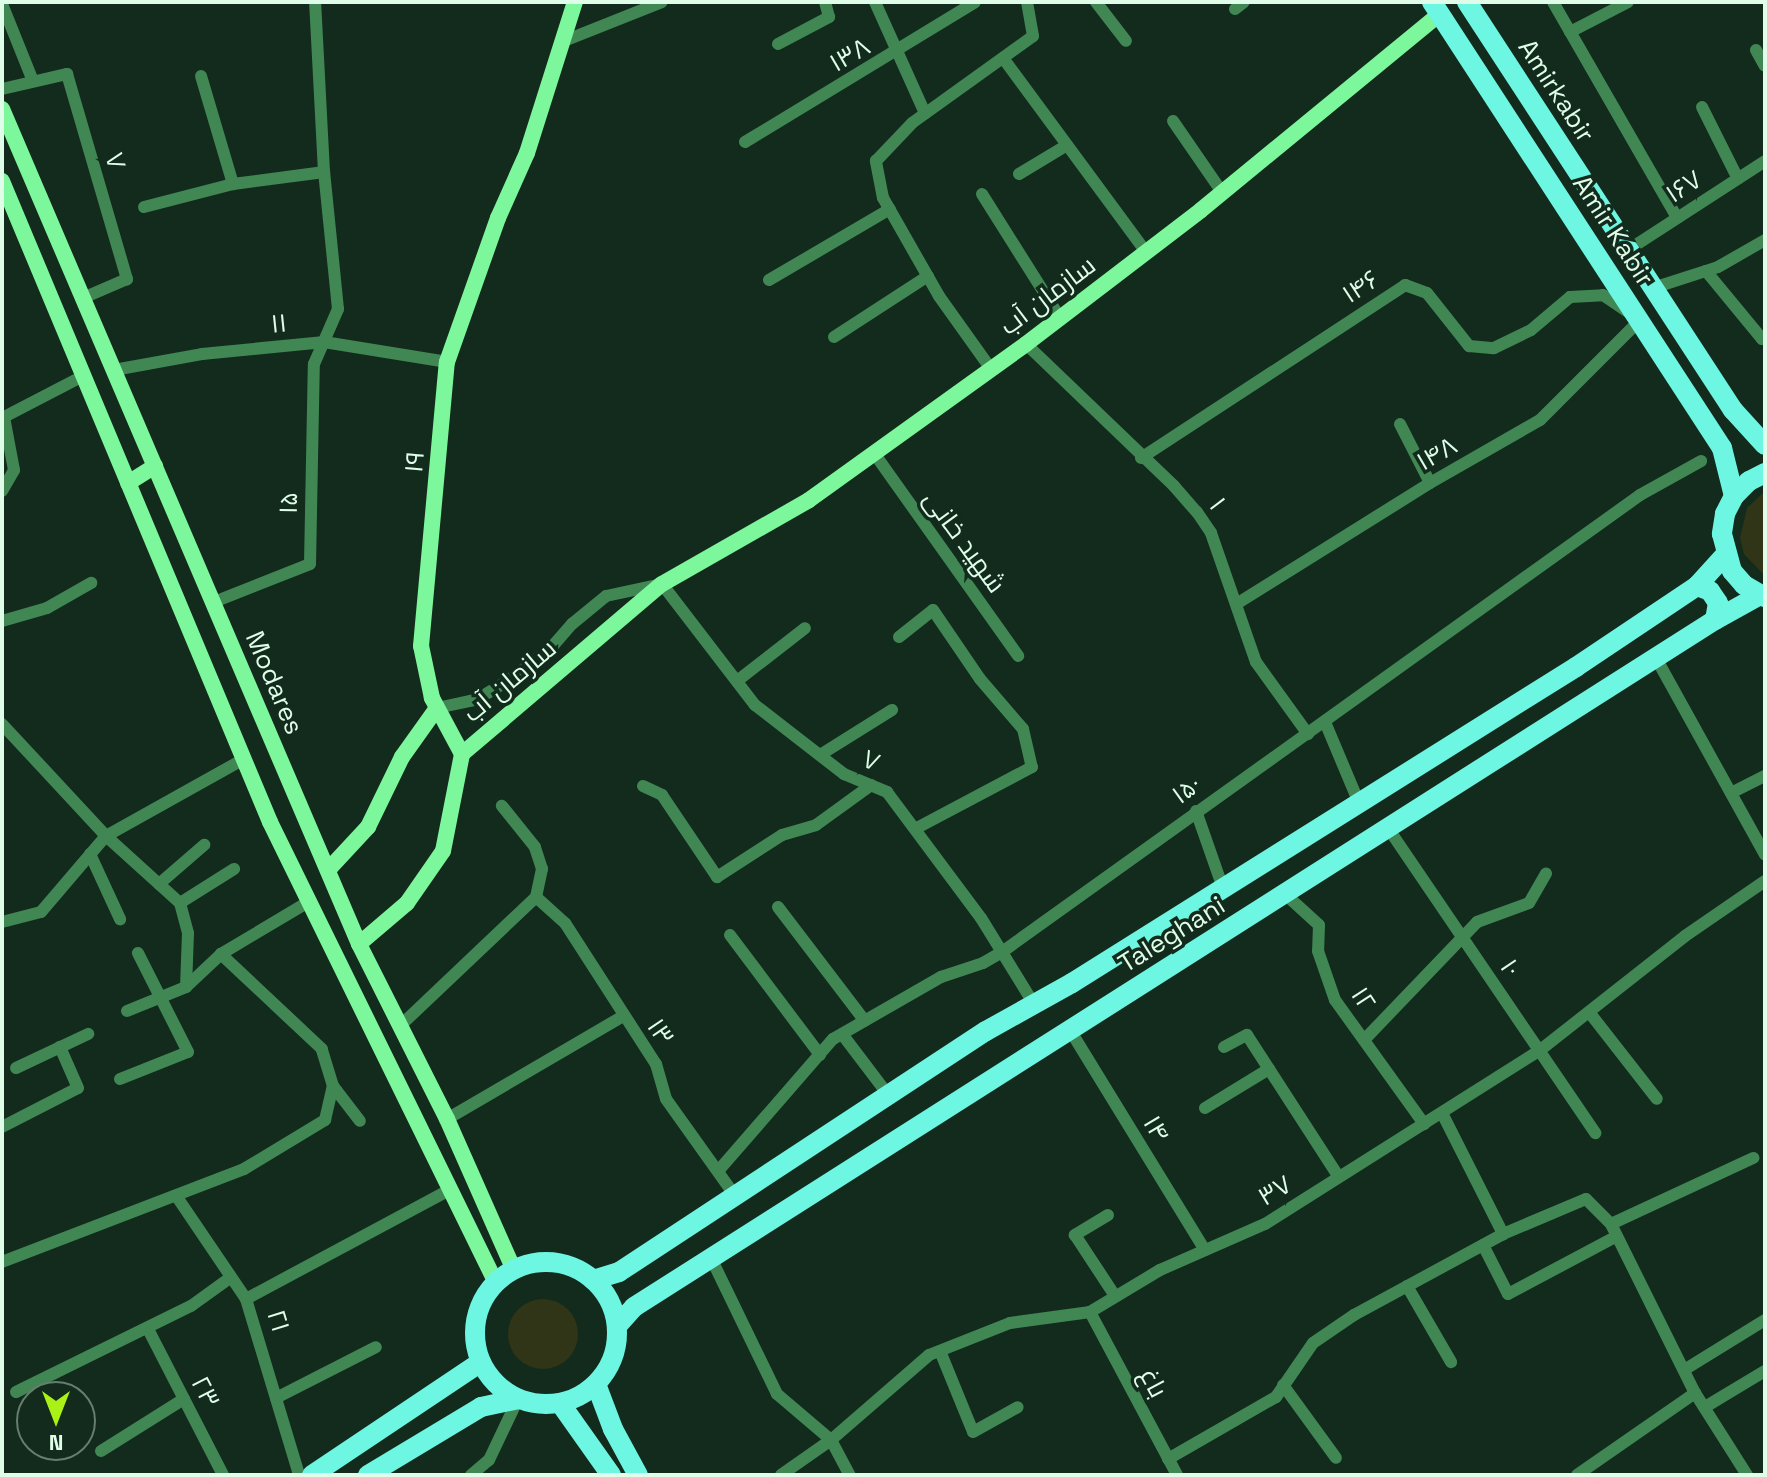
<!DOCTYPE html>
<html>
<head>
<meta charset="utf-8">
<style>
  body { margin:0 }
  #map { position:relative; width:1767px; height:1477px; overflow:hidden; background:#132b1d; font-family:"Space Grotesk",Cairo,sans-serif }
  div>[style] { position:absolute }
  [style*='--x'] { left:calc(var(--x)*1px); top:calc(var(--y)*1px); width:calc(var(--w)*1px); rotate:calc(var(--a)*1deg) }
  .green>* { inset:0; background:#2f3516 }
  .round { border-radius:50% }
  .street>* { height:12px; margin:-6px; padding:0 6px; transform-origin:6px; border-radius:6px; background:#418754 }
  .secondary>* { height:16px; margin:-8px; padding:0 8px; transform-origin:8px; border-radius:8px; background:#7cf79b }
  .primary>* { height:20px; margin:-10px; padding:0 10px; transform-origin:10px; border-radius:10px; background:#6df6e2 }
  .primary>.ring { margin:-10px; padding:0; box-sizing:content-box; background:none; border:20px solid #6df6e2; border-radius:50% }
  span { translate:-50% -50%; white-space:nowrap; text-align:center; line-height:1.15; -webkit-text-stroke:7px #132b1d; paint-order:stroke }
  .street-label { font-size:26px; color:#dffde9 }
  .frame { position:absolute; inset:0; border:4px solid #dffde9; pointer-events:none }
  .north { position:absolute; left:16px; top:1381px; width:80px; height:80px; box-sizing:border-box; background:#132b1d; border:2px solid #657f6f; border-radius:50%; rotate:180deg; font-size:22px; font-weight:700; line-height:32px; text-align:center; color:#dffde9 }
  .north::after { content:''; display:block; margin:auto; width:28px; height:36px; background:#aaf117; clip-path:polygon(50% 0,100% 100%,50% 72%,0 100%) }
</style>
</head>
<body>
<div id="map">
  <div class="green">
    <div style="clip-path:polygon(1765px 491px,1765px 576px,1744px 554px,1740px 538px,1747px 508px)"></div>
    <div class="round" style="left:508px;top:1299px;width:70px;height:70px"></div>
  </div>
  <div class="street">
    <div style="--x:875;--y:2;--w:122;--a:65.8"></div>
    <div style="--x:1096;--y:2;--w:49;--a:52.4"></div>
    <div style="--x:1553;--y:2;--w:249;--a:60.1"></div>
    <div style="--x:2;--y:4;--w:83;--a:68.1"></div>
    <div style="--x:1235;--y:9;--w:11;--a:-38"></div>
    <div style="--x:1570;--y:32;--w:65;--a:-27.3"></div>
    <div style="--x:564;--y:41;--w:105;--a:-21.7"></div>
    <div style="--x:778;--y:44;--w:58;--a:-27.9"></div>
    <div style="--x:829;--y:17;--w:16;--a:-105"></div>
    <div style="--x:1756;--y:50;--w:18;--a:61"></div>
    <div style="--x:1003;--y:58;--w:241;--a:53.6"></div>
    <div style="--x:201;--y:76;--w:113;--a:73.5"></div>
    <div style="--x:2;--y:89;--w:67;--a:-13"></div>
    <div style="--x:67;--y:74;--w:214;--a:73.7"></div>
    <div style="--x:127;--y:279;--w:48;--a:156.6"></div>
    <div style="--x:1702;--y:107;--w:80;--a:63.4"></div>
    <div style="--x:1173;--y:121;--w:86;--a:55.4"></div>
    <div style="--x:745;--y:142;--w:269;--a:-31.3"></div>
    <div style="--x:1019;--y:174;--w:56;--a:-31.1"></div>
    <div style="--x:982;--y:194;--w:146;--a:57.8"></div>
    <div style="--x:144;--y:207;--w:92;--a:-14.5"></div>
    <div style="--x:233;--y:184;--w:92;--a:-7.5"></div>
    <div style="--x:1628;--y:250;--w:163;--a:-33"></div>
    <div style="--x:1706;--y:271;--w:88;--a:50.5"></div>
    <div style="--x:1762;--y:339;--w:4;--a:-34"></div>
    <div style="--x:769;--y:280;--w:140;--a:-30.4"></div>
    <div style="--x:1653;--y:288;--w:68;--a:-17.9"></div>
    <div style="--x:1718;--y:267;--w:54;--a:-29.9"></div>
    <div style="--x:834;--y:337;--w:112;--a:-33"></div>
    <div style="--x:1026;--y:344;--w:205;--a:43.8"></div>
    <div style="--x:1174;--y:486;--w:35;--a:49"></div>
    <div style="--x:1197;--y:512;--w:25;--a:56"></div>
    <div style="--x:1211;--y:533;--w:137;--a:70.8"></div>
    <div style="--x:1256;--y:662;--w:89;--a:54.2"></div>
    <div style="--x:991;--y:369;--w:90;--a:-125.5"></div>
    <div style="--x:939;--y:296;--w:113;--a:-119.7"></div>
    <div style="--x:883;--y:198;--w:38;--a:-101"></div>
    <div style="--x:876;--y:161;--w:52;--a:-46.5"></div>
    <div style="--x:912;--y:123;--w:149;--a:-35.7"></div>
    <div style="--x:1033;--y:36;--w:35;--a:-100"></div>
    <div style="--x:114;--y:370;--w:89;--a:-10.3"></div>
    <div style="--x:202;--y:354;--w:123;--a:-5.6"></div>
    <div style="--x:324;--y:342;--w:125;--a:9.2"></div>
    <div style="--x:1400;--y:424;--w:66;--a:63"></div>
    <div style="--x:874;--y:453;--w:249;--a:54.6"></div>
    <div style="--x:1141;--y:458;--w:316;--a:-33.2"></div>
    <div style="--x:1405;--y:285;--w:23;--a:20"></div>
    <div style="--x:1427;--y:293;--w:68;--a:51.6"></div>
    <div style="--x:1469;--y:346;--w:25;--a:5"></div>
    <div style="--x:1494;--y:348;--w:41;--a:-25.9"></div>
    <div style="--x:1531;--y:330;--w:51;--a:-40.2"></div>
    <div style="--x:1570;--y:297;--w:33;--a:-3"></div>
    <div style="--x:1603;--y:295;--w:45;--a:34"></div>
    <div style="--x:1640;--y:320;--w:141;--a:135"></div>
    <div style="--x:1540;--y:420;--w:127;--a:150.2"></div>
    <div style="--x:1430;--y:483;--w:226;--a:148"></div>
    <div style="--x:2;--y:491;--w:24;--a:-60"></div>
    <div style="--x:14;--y:470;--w:54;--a:-100.7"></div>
    <div style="--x:4;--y:417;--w:89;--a:-27.4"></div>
    <div style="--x:214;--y:602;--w:103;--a:-21.6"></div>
    <div style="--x:310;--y:564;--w:200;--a:-88.9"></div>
    <div style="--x:314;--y:364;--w:60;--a:-66.4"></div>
    <div style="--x:338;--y:309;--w:138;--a:-95.8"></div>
    <div style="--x:324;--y:172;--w:170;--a:-93"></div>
    <div style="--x:2;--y:621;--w:47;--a:-16.1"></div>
    <div style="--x:47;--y:608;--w:51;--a:-29.6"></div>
    <div style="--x:899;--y:637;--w:43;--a:-38.5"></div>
    <div style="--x:933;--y:610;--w:83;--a:55.7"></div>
    <div style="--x:980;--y:679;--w:66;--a:49.3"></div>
    <div style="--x:1023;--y:729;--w:39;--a:77"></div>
    <div style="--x:1032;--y:767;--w:132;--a:152.1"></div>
    <div style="--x:1656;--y:658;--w:225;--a:61"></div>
    <div style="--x:737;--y:681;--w:86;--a:-37.9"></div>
    <div style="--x:437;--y:708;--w:40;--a:-12"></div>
    <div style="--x:476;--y:700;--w:39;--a:-31"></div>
    <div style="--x:509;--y:680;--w:53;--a:-37.3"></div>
    <div style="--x:551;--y:648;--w:32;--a:-49"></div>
    <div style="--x:572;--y:624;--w:44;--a:-39.5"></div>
    <div style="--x:606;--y:596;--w:57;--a:-12.1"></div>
    <div style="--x:662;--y:584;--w:153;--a:52.5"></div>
    <div style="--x:755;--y:705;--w:113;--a:37.8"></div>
    <div style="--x:844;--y:774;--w:47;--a:22.7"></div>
    <div style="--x:887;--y:792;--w:157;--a:53.3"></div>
    <div style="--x:981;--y:918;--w:101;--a:58.4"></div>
    <div style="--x:1325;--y:722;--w:88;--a:67.2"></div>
    <div style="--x:2;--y:724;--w:153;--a:47.1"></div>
    <div style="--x:106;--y:836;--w:100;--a:42.2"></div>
    <div style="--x:180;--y:903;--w:31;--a:75"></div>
    <div style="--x:188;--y:933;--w:54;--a:92.1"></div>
    <div style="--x:820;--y:755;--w:85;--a:-32"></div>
    <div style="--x:643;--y:786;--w:21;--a:25"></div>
    <div style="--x:662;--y:795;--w:99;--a:56.1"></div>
    <div style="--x:717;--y:877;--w:77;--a:-32.9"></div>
    <div style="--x:782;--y:835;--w:35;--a:-16"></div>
    <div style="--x:816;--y:825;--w:68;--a:-36"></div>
    <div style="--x:1731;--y:793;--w:38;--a:-27"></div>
    <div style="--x:1196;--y:811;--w:82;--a:70.7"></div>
    <div style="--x:1388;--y:828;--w:369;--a:55.8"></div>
    <div style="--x:90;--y:854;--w:72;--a:65.2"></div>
    <div style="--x:159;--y:884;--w:60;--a:-40.9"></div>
    <div style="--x:1285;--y:894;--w:46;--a:42.4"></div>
    <div style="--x:1319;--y:925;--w:26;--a:92"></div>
    <div style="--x:1318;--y:951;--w:52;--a:70.9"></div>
    <div style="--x:1335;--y:1000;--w:153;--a:54.3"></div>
    <div style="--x:536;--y:897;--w:39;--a:42"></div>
    <div style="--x:565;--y:923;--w:168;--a:57.2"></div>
    <div style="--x:656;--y:1064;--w:36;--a:74"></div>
    <div style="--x:666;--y:1099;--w:120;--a:54.5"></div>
    <div style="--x:180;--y:903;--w:64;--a:-32.2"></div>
    <div style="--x:778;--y:907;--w:143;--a:52.7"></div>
    <div style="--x:2;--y:922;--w:40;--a:-14.4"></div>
    <div style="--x:41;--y:912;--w:100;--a:-49.5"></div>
    <div style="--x:106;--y:836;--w:158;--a:-29.2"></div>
    <div style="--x:730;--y:935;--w:150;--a:53.1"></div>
    <div style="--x:127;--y:1011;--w:64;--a:-22.1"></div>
    <div style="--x:186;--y:987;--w:48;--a:-43.3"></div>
    <div style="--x:221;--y:954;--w:104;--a:-30.8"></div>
    <div style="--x:1589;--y:1012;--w:110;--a:52"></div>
    <div style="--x:400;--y:1026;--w:187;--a:-43.5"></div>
    <div style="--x:536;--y:897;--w:29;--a:-78"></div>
    <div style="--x:542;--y:869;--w:23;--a:-108"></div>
    <div style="--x:535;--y:847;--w:53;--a:-128.8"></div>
    <div style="--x:1070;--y:1030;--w:258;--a:58.5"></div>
    <div style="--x:842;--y:1034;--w:78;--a:52.8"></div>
    <div style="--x:1364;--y:1040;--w:163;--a:-46.2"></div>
    <div style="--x:1477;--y:922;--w:55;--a:-20.1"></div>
    <div style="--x:1529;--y:903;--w:34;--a:-60"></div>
    <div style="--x:1224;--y:1047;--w:26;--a:-28"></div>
    <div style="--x:1247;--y:1035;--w:169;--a:57.1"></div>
    <div style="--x:16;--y:1068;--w:80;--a:-25.3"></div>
    <div style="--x:120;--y:1079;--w:73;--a:-21.7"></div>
    <div style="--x:188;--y:1052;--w:111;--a:-116.8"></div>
    <div style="--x:333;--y:1086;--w:44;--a:52.4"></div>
    <div style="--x:1205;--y:1108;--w:75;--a:-31.4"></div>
    <div style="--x:1442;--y:1113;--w:136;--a:63.2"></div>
    <div style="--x:1503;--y:1234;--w:90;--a:-22.9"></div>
    <div style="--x:1586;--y:1199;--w:35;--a:45"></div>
    <div style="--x:1611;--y:1224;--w:189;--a:63.6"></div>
    <div style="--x:1695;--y:1393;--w:97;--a:57.6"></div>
    <div style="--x:447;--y:1119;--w:204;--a:-30.3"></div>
    <div style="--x:2;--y:1127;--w:85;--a:-27.2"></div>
    <div style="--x:78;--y:1088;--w:45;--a:-113.7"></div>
    <div style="--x:719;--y:1170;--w:174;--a:-49"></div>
    <div style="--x:833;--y:1039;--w:125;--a:-29.9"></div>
    <div style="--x:941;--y:977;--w:44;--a:-18.4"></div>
    <div style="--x:983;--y:963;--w:22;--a:-30"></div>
    <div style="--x:1002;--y:952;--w:785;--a:-35.61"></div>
    <div style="--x:1640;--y:495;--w:70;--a:-29.1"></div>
    <div style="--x:177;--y:1197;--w:123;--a:55.9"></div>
    <div style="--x:246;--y:1299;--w:184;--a:73.2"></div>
    <div style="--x:1108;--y:1215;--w:39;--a:149"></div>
    <div style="--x:1075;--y:1235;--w:73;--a:56.7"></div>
    <div style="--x:1611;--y:1224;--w:157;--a:-24.9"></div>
    <div style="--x:1483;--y:1245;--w:55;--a:63"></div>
    <div style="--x:1508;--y:1294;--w:123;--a:-28"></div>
    <div style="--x:711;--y:1258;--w:151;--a:64.1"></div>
    <div style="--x:777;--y:1394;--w:71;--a:40.4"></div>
    <div style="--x:831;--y:1440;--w:40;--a:62"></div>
    <div style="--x:2;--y:1262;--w:259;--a:-21"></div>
    <div style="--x:244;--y:1169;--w:95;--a:-31.2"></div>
    <div style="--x:325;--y:1120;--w:35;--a:-77"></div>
    <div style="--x:333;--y:1086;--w:39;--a:-107"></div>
    <div style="--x:322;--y:1049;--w:139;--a:-136.8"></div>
    <div style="--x:1407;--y:1286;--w:88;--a:59.9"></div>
    <div style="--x:246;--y:1299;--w:233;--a:-28.2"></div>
    <div style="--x:1090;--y:1312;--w:185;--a:61.9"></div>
    <div style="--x:148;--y:1329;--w:164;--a:62.8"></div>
    <div style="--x:940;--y:1351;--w:87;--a:67.8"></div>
    <div style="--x:973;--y:1432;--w:51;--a:-29.1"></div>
    <div style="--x:1684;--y:1370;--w:95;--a:-31.7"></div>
    <div style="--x:1283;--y:1385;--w:90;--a:54"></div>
    <div style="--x:16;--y:1392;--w:195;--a:-26.2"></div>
    <div style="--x:191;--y:1306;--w:49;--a:-35.9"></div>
    <div style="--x:276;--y:1398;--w:112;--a:-27"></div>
    <div style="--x:1705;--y:1407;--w:70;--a:-31"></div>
    <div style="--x:101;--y:1451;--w:98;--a:-32.1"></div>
    <div style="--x:1168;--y:1459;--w:125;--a:-29.9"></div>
    <div style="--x:1276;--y:1397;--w:65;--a:-55.6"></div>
    <div style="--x:1313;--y:1343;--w:50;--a:-34.3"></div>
    <div style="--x:1354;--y:1315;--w:170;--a:-28.5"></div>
    <div style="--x:471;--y:1475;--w:23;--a:-40"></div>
    <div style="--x:489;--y:1460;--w:68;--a:-64.6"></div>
    <div style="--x:781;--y:1475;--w:61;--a:-35"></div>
    <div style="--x:831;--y:1440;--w:130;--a:-40.9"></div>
    <div style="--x:929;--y:1355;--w:87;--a:-21.6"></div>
    <div style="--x:1010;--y:1323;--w:81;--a:-7.8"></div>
    <div style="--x:1090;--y:1312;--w:82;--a:-31"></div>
    <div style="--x:1160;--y:1270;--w:115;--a:-23.7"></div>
    <div style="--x:1265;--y:1224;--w:324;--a:-32.3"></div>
    <div style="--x:1539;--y:1051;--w:186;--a:-38.2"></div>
    <div style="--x:1685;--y:936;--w:97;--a:-34.5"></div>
    <div style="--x:1577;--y:1475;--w:144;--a:-34.8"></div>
  </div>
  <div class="secondary">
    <div style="--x:2;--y:109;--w:908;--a:66.85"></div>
    <div style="--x:359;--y:944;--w:196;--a:63.3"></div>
    <div style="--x:447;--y:1119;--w:165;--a:66.1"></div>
    <div style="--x:2;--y:181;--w:695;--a:67.31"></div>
    <div style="--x:270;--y:822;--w:513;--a:63.88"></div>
    <div style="--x:128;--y:483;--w:32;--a:-32"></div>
    <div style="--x:462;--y:754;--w:262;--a:-40.4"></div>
    <div style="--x:662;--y:584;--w:169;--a:-29.7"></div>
    <div style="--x:809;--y:500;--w:267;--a:-35.7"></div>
    <div style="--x:1026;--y:344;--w:220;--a:-37.4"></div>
    <div style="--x:1201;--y:210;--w:309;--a:-39.4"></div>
    <div style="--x:462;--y:754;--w:64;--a:-118.2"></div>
    <div style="--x:432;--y:698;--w:53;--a:-101.9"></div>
    <div style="--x:421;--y:646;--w:285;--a:-84.8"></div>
    <div style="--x:447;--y:362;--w:153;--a:-70.5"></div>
    <div style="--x:498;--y:218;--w:71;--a:-66"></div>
    <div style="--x:527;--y:153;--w:158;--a:-72.4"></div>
    <div style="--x:328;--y:870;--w:59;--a:-47.1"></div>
    <div style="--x:368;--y:827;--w:78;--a:-64.1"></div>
    <div style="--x:402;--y:757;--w:60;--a:-54.5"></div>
    <div style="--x:359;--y:944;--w:63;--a:-40.5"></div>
    <div style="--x:407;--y:903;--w:63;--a:-55.3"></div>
    <div style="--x:443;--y:851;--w:99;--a:-78.9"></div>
  </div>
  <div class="primary">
    <div style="--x:1432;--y:2;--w:532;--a:56.97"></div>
    <div style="--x:1722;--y:448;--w:49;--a:76"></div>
    <div style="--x:1467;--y:2;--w:487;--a:56.9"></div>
    <div style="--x:1733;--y:410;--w:47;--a:47.6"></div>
    <div style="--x:1765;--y:473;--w:18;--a:153"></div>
    <div style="--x:1749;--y:481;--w:21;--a:135"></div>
    <div style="--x:1734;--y:496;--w:20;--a:117"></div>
    <div style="--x:1725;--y:514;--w:20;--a:99"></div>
    <div style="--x:1722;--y:534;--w:38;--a:75"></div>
    <div style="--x:1732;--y:571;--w:18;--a:49"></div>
    <div style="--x:1744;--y:585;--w:24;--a:30"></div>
    <div style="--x:1697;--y:586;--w:14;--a:21"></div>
    <div style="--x:1710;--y:591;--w:14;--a:56"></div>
    <div style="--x:1718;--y:603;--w:17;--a:100"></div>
    <div class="ring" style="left:475px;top:1262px;width:122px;height:122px"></div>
    <div style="--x:593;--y:1280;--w:27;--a:-17"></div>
    <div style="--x:619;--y:1272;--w:439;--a:-33.3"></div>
    <div style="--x:986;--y:1031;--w:98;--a:-29.2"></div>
    <div style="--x:1072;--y:983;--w:595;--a:-32.09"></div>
    <div style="--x:1576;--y:667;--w:146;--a:-33.8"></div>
    <div style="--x:1697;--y:586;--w:42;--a:-47.9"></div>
    <div style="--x:617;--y:1326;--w:25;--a:-48"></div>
    <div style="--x:634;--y:1307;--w:1281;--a:-32.44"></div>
    <div style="--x:1715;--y:620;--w:51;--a:-29.1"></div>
    <div style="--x:596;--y:1384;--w:48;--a:69.3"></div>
    <div style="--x:613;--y:1429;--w:52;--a:61.5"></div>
    <div style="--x:560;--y:1403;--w:88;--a:54.7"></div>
    <div style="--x:312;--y:1475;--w:203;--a:-33.8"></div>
    <div style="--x:368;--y:1475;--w:132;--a:-31"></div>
    <div style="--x:481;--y:1407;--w:38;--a:-12"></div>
  </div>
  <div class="street-label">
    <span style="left:850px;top:55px;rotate:-30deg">۱۳۸</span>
    <span style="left:1556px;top:91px;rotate:57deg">Amirkabir</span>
    <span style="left:115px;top:161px;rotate:74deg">۷</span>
    <span style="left:1684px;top:187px;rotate:-33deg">۱۶۷</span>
    <span style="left:1613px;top:231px;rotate:57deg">Amir Kabir</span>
    <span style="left:1361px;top:287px;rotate:-33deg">۱۴۶</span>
    <span style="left:1048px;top:296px;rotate:-37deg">سازمان آب</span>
    <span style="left:279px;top:324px;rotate:-6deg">۱۱</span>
    <span style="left:1437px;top:454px;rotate:-30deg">۱۴۸</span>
    <span style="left:415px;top:462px;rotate:-85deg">۱۹</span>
    <span style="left:289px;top:503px;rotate:-89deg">۱۵</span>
    <span style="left:1217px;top:504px;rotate:53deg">۱</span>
    <span style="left:964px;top:542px;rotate:54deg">شهید خانی</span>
    <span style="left:510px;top:681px;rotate:-40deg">سازمان آب</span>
    <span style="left:274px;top:683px;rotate:67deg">Modares</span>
    <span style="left:871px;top:761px;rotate:24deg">۷</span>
    <span style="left:1187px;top:790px;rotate:-36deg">۱۵۰</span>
    <span style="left:1172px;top:935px;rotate:-32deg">Taleghani</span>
    <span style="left:1510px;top:968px;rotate:56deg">۱۰</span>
    <span style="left:1363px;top:999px;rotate:57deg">۱۲</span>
    <span style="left:660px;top:1032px;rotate:56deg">۱۳</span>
    <span style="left:1156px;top:1129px;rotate:59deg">۱۴</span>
    <span style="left:1275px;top:1191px;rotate:-31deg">۳۷</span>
    <span style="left:278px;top:1321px;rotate:73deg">۲۱</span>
    <span style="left:1153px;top:1383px;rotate:62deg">باغ</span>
    <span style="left:205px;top:1392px;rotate:63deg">۲۳</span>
  </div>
  <div class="frame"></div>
  <div class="north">N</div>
</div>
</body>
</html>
